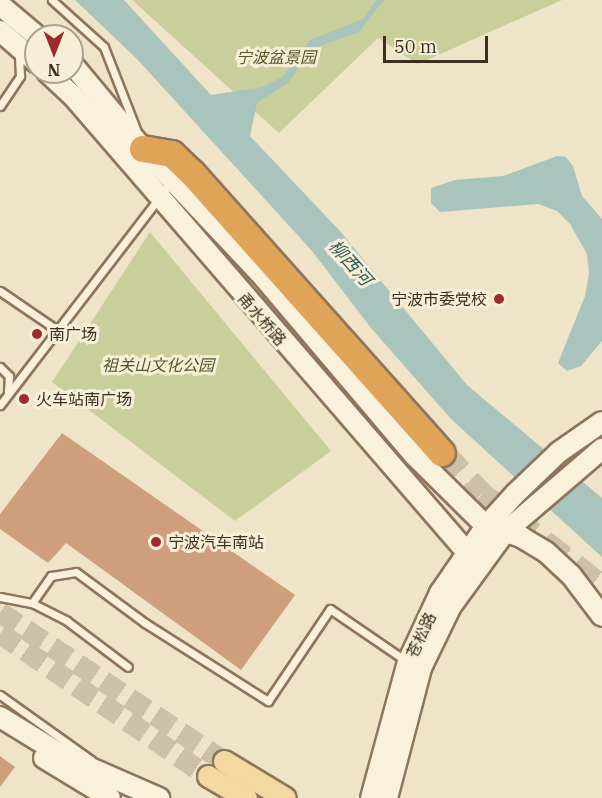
<!DOCTYPE html>
<html>
<head>
<meta charset="utf-8">
<style>
  body { margin:0 }
  #map { position:relative; width:602px; height:798px; overflow:hidden; background:#f0e4c8; font-family:"IBM Plex Serif","Noto Sans SC",serif }
  div>[style] { position:absolute }
  [style*='--x'] { left:calc(var(--x)*1px); top:calc(var(--y)*1px); width:calc(var(--w)*1px); rotate:calc(var(--a)*1deg) }
  .green>* { inset:0; background:#c9cf9b }
  .water>* { inset:0; background:#a9c4bc }
  .building>* { inset:0; background:#cf9f7d }
  .primary-tunnel>* { height:21px; margin-top:-10.5px; transform-origin:0; background:repeating-linear-gradient(90deg,#ccc0a6 0 21px,transparent 0 31px) }
  .highway-tunnel>* { height:26px; margin-top:-13px; transform-origin:0; background:repeating-linear-gradient(90deg,#ccc0a6 0 26px,transparent 0 39px) }
  .roads { filter:drop-shadow(2px 0 #8d765c) drop-shadow(-2px 0 #8d765c) drop-shadow(0 2px #8d765c) drop-shadow(0 -2px #8d765c) }
  .lane>* { height:7px; margin:-3.5px; padding:0 3.5px; transform-origin:3.5px; border-radius:3.5px; background:#faf1dc }
  .secondary>* { height:20px; margin:-10px; padding:0 10px; transform-origin:10px; border-radius:10px; background:#faf1dc }
  .primary>* { height:21px; margin:-10.5px; padding:0 10.5px; transform-origin:10.5px; border-radius:10.5px; background:#f3d9a0 }
  .highway>* { height:26px; margin:-13px; padding:0 13px; transform-origin:13px; border-radius:13px; background:#e0a458 }
  .dots>* { width:16px; height:16px; translate:-50% -50%; box-sizing:border-box; border:3px solid #f7eed8; border-radius:50% }
  span { translate:-50% -50%; white-space:nowrap; text-align:center; line-height:1.15; -webkit-text-stroke:6px #f7eed8; paint-order:stroke }
  .park-label { font-size:16px; color:#4d5a26; font-style:italic }
  .poi-label { font-size:16px; color:#3d2e20 }
  .right { translate:-100% -50%; text-align:right }
  .left { translate:0 -50%; text-align:left }
  .street-label { font-size:16px; color:#3d2e20 }
  .water-label { font-size:18px; color:#2f5d5a; font-style:italic }
  .north { position:absolute; left:24px; top:24px; width:60px; height:60px; box-sizing:border-box; background:#f7eed8; border:2px solid #ada18e; border-radius:50%; rotate:180deg; font-size:16px; font-weight:700; line-height:24px; text-align:center; color:#3d2e20 }
  .north::after { content:''; display:block; margin:auto; width:21px; height:27px; background:#9e2a2b; clip-path:polygon(50% 0,100% 100%,50% 72%,0 100%) }
  .scale { position:absolute; left:383px; top:36px; width:105px; height:27px; box-sizing:border-box; border:3px solid #3d2e20; border-top:0; padding-left:8px; font-size:18px; line-height:21px; white-space:nowrap; color:#3d2e20; -webkit-text-stroke:4px #f7eed8; paint-order:stroke }
</style>
</head>
<body>
<div id="map">
  <div class="green">
    <div style="clip-path:polygon(132px 0,562px 0,418px 64px,378px 38px,279px 133px)"></div>
    <div style="clip-path:polygon(150px 232px,331px 451px,235px 521px,52px 382px)"></div>
  </div>
  <div class="water">
    <div style="clip-path:polygon(75px 0,124px 0,211px 95px,263px 87px,283px 76px,310px 40px,363px 19px,376px 0,384px 0,359px 32px,312px 49px,288px 83px,257px 103px,250px 136px,339px 230px,467px 385px,602px 498px,602px 557px,451px 419px,371px 328px,312px 251px,137px 59px)"></div>
    <div style="clip-path:polygon(557px 156px,566px 157px,573px 166px,582px 196px,602px 219px,602px 341px,581px 366px,567px 371px,558px 363px,585px 296px,589px 273px,587px 254px,570px 224px,557px 211px,538px 204px,440px 212px,431px 203px,431px 188px,455px 180px,503px 176px)"></div>
  </div>
  <div class="building">
    <div style="clip-path:polygon(62px 433px,295px 595px,241px 670px,66px 543px,48px 563px,0 529px,0 514px)"></div>
    <div style="clip-path:polygon(0 756px,15px 767px,0 787px)"></div>
  </div>
  <div class="primary-tunnel">
    <div style="--x:0;--y:612;--w:269;--a:33.6"></div>
    <div style="--x:0;--y:633;--w:252;--a:34.5"></div>
  </div>
  <div class="highway-tunnel">
    <div style="--x:442;--y:453;--w:57;--a:47.1"></div>
    <div style="--x:481;--y:495;--w:153;--a:37.5"></div>
  </div>
  <div class="roads">
    <div class="lane">
      <div style="--x:52;--y:0;--w:70;--a:42.1"></div>
      <div style="--x:104;--y:47;--w:88;--a:68.7"></div>
      <div style="--x:0;--y:106;--w:36;--a:-56"></div>
      <div style="--x:20;--y:76;--w:22;--a:-93"></div>
      <div style="--x:0;--y:291;--w:69;--a:34.4"></div>
      <div style="--x:0;--y:367;--w:13;--a:45"></div>
      <div style="--x:9;--y:376;--w:16;--a:94"></div>
      <div style="--x:0;--y:405;--w:282;--a:-52.5"></div>
      <div style="--x:0;--y:597;--w:33;--a:11"></div>
      <div style="--x:32;--y:603;--w:39;--a:27"></div>
      <div style="--x:67;--y:621;--w:76;--a:37"></div>
      <div style="--x:32;--y:603;--w:33;--a:-55"></div>
      <div style="--x:51;--y:576;--w:25;--a:-9"></div>
      <div style="--x:76;--y:572;--w:86;--a:36.5"></div>
      <div style="--x:145;--y:623;--w:146;--a:32.4"></div>
      <div style="--x:268;--y:701;--w:111;--a:-56"></div>
      <div style="--x:330;--y:609;--w:92;--a:34.4"></div>
      <div style="--x:0;--y:695;--w:112;--a:35.5"></div>
    </div>
    <div class="secondary">
      <div style="--x:0;--y:5;--w:48;--a:40"></div>
      <div style="--x:0;--y:31;--w:48;--a:40.7"></div>
      <div style="--x:72;--y:64;--w:111;--a:50.1"></div>
      <div style="--x:143;--y:149;--w:169;--a:46.7"></div>
      <div style="--x:259;--y:272;--w:240;--a:49.7"></div>
      <div style="--x:414;--y:455;--w:101;--a:44.6"></div>
      <div style="--x:486;--y:526;--w:37;--a:17"></div>
      <div style="--x:521;--y:537;--w:29;--a:31"></div>
      <div style="--x:546;--y:552;--w:34;--a:43"></div>
      <div style="--x:571;--y:575;--w:51;--a:52.9"></div>
      <div style="--x:47;--y:72;--w:34;--a:43"></div>
      <div style="--x:72;--y:95;--w:621;--a:49.18"></div>
      <div style="--x:0;--y:717;--w:76;--a:31.6"></div>
      <div style="--x:65;--y:757;--w:103;--a:23.6"></div>
      <div style="--x:44;--y:758;--w:77;--a:31.2"></div>
      <div style="--x:371;--y:798;--w:141;--a:-74.8"></div>
      <div style="--x:408;--y:662;--w:76;--a:-65.1"></div>
      <div style="--x:440;--y:593;--w:81;--a:-55.5"></div>
      <div style="--x:486;--y:526;--w:43;--a:-47.8"></div>
      <div style="--x:515;--y:494;--w:61;--a:-43.7"></div>
      <div style="--x:559;--y:452;--w:52;--a:-34.9"></div>
      <div style="--x:387;--y:798;--w:134;--a:-75.3"></div>
      <div style="--x:421;--y:668;--w:69;--a:-64.2"></div>
      <div style="--x:451;--y:606;--w:92;--a:-53.9"></div>
      <div style="--x:505;--y:532;--w:128;--a:-40.6"></div>
    </div>
    <div class="primary">
      <div style="--x:224;--y:761;--w:71;--a:31.2"></div>
      <div style="--x:208;--y:776;--w:44;--a:30.1"></div>
    </div>
    <div class="highway">
      <div style="--x:143;--y:149;--w:29;--a:10"></div>
      <div style="--x:172;--y:154;--w:29;--a:44"></div>
      <div style="--x:193;--y:174;--w:374;--a:48.3"></div>
    </div>
  </div>
  <div class="dots">
    <div style="left:499px;top:299px;background:#9e2a2b"></div>
    <div style="left:37px;top:334px;background:#9e2a2b"></div>
    <div style="left:24px;top:399px;background:#9e2a2b"></div>
    <div style="left:156px;top:542px;background:#9e2a2b"></div>
  </div>
  <div class="park-label">
    <span style="left:276px;top:57px">宁波盆景园</span>
    <span style="left:158px;top:365px">祖关山文化公园</span>
  </div>
  <div class="poi-label">
    <span class="right" style="left:487px;top:299px">宁波市委党校</span>
    <span class="left" style="left:49px;top:334px">南广场</span>
    <span class="left" style="left:36px;top:399px">火车站南广场</span>
    <span class="left" style="left:168px;top:542px">宁波汽车南站</span>
  </div>
  <div class="street-label">
    <span style="left:262px;top:319px;rotate:49deg">甬水桥路</span>
    <span style="left:421px;top:635px;rotate:-65deg">苍松路</span>
  </div>
  <div class="water-label">
    <span style="left:350px;top:263px;rotate:48deg">柳西河</span>
  </div>
  <div class="north">N</div>
  <div class="scale">50 m</div>
</div>
</body>
</html>
